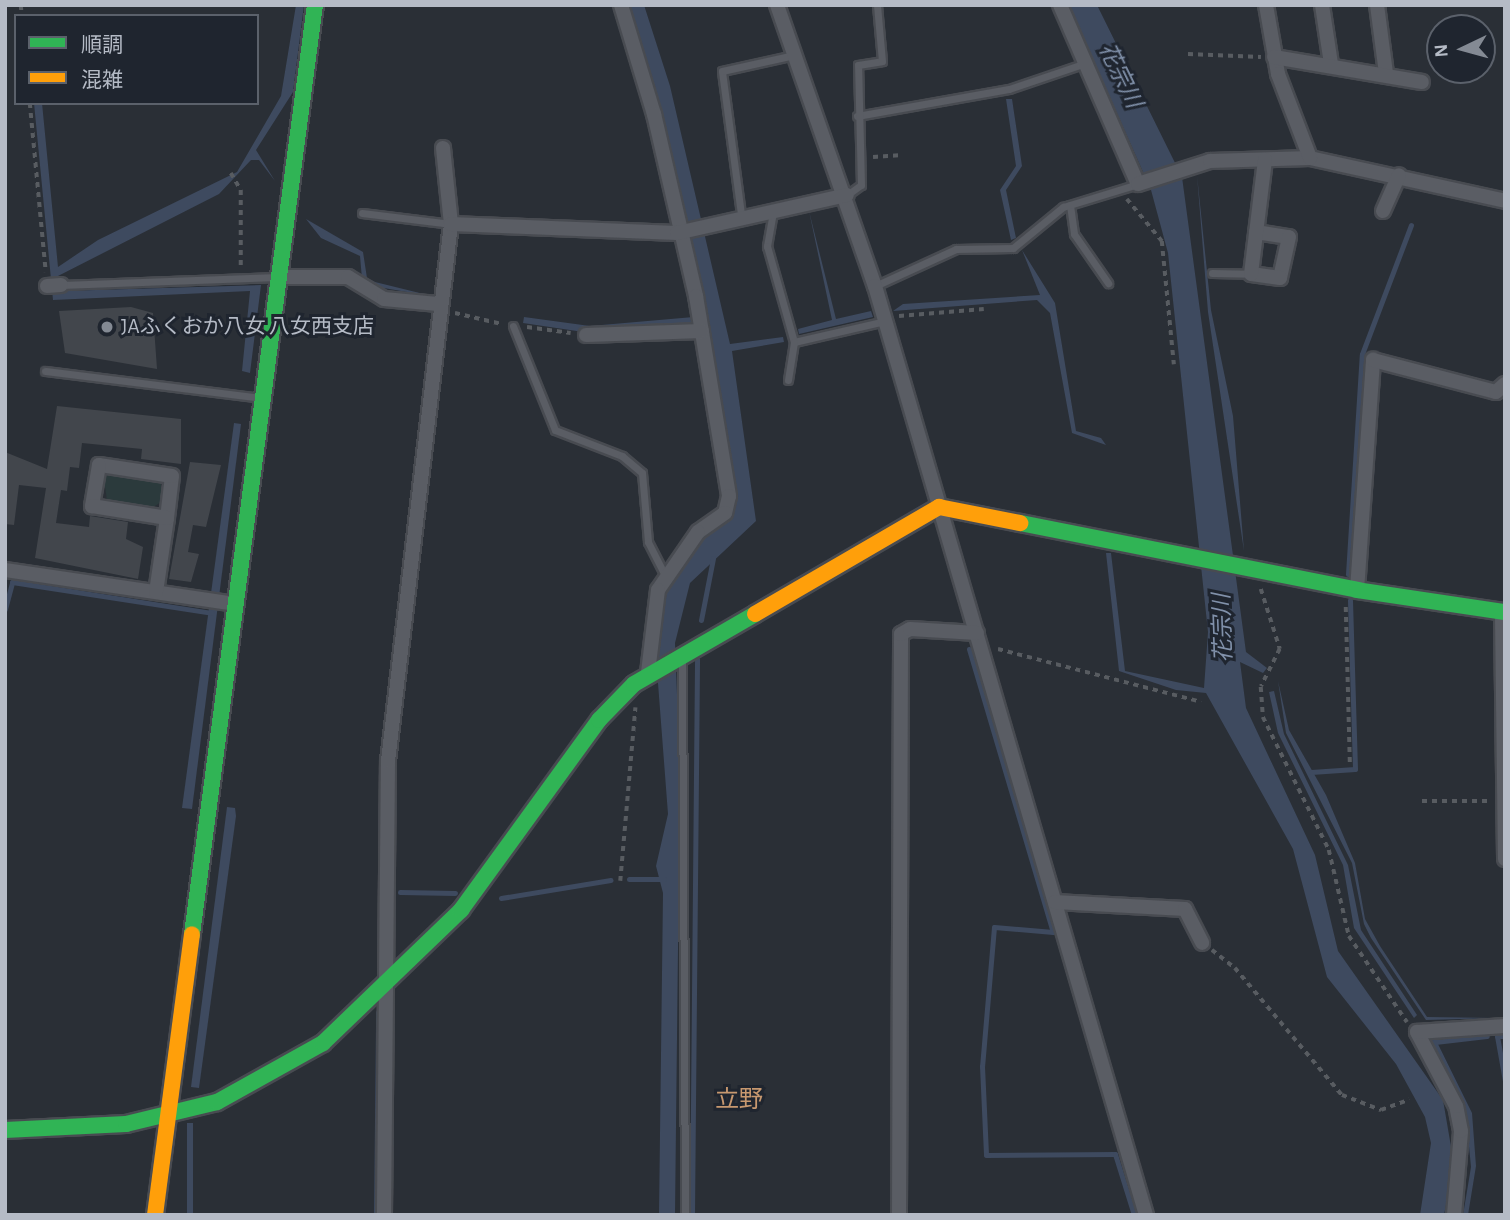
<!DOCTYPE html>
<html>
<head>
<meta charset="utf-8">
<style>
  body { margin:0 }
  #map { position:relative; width:1510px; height:1220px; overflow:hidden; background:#2a2f36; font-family:"Alegreya Sans","Noto Sans JP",sans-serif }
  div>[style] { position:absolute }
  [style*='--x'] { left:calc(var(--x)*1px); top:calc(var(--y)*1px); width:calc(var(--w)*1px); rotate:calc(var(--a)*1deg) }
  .green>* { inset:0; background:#2b3a3c }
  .water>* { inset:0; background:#3e4a5f; transform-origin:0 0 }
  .stream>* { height:5px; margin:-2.5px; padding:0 2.5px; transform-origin:2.5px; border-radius:2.5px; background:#3e4a5f }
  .building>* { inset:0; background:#42464c }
  .path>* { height:3.5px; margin-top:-1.75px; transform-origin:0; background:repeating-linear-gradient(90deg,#585c61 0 5px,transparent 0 10px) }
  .roads { filter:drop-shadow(2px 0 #484b51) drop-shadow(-2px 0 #484b51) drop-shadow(0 2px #484b51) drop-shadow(0 -2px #484b51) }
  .lane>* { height:7px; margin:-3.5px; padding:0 3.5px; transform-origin:3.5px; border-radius:3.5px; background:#5a5d64 }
  .street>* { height:14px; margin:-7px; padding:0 7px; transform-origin:7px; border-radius:7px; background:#5a5d64 }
  .fast>* { height:16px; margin:-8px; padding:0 8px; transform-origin:8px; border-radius:8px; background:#30b455 }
  .slow>* { height:16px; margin:-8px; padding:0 8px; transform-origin:8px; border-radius:8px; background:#ff9f0a }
  .dots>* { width:19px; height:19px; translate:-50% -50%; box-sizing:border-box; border:4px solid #1f252f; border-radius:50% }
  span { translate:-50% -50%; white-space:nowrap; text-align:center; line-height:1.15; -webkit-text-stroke:6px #1f252f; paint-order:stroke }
  .poi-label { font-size:21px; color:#b5bbc6 }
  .left { translate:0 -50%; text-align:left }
  .water-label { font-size:23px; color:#8191aa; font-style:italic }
  .quarter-label { font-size:24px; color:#c7986f }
  .frame { position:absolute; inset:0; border:7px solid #b5bbc6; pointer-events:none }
  .legend { position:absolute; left:14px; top:14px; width:245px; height:91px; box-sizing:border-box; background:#1f252f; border:2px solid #5b616b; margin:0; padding:9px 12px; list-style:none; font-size:21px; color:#b5bbc6 }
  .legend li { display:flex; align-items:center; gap:14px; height:35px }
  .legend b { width:35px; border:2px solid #5b616b }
  .north { position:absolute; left:1426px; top:14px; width:70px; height:70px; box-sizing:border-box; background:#1f252f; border:2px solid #5b616b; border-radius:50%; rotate:265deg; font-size:19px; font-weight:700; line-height:28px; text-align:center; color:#b5bbc6 }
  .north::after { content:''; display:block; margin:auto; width:24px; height:32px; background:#848a94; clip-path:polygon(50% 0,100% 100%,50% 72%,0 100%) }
</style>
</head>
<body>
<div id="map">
  <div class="green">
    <div style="clip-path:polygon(110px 472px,161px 479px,161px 502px,152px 508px,107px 501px,104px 479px)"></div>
  </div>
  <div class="water">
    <div style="clip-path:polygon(296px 5px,304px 5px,293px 92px,256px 150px,275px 181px,259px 160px,251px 160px,219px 194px,58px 276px,62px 291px,261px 285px,250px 373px,242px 371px,250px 291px,53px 300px,34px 103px,42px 103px,58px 267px,98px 240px,237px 172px,281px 96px)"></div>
    <div style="clip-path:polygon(627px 5px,644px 5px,670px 86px,730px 344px,783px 337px,784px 342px,732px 351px,756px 521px,690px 583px,675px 643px,680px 771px,675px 1215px,659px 1215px,663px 893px,656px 866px,668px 814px,656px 657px,665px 589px,700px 538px,734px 508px,726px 436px,706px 324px,590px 333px,523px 323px,524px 317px,590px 326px,705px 316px)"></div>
    <div style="clip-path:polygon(1069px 5px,1097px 5px,1182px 177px,1246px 652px,1267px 668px,1263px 673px,1240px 662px,1246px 708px,1315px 855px,1338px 951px,1443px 1100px,1454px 1164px,1444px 1215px,1420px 1215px,1431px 1143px,1425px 1117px,1396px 1064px,1327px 977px,1293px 849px,1206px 693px,1176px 690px,1119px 671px,1106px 553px,1111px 553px,1125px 671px,1204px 688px,1208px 632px,1168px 253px,1151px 190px)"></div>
    <div style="clip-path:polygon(1006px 99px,1012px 99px,1022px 166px,1006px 190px,1016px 238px,1011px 240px,1000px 190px,1016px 166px)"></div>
    <div style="clip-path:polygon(1197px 175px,1211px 310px,1233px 416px,1244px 551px,1208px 312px)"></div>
    <div style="clip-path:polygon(809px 211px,836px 319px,871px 311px,873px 317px,799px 334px,798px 329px,832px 320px)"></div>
    <div style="clip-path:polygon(306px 219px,363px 252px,367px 278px,375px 282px,436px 297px,372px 286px,362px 279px,360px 256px,321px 238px)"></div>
    <div style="clip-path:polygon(1022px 250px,1055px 303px,1076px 431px,1101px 438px,1106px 445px,1072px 433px,1050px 313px,1037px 300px,893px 311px,903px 304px,1040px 295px)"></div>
    <div style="clip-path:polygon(234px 423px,241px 424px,192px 809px,182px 808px)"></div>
    <div style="clip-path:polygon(1278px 681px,1289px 730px,1326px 795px,1355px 863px,1365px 919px,1380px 946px,1427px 1017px,1496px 1018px,1426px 1020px,1371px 938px,1364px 924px,1352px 863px,1286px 733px)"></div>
    <div style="clip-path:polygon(1274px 691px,1284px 734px,1348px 865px,1361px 930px,1417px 1015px,1414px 1018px,1354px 928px,1343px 865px,1278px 733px,1269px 692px)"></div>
    <div style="clip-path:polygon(227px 807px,235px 808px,236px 816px,199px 1088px,191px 1087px)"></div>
    <div style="clip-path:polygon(1435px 1038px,1472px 1113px,1476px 1166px,1468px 1215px,1463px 1215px,1471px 1167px,1465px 1105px,1431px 1041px)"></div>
    <div style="left:187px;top:1123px;width:6px;height:93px"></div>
  </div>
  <div class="stream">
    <div style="--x:1348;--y:574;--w:220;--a:-86.4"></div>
    <div style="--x:1362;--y:354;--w:138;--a:-69.2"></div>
    <div style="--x:5;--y:609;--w:28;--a:-75"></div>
    <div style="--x:12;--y:582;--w:202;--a:8.8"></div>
    <div style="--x:701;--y:620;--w:63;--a:-79"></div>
    <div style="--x:969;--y:649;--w:295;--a:73.5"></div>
    <div style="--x:1053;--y:932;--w:59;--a:-175.2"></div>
    <div style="--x:994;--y:927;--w:140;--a:94.9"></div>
    <div style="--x:982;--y:1066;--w:89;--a:87.4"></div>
    <div style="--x:986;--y:1155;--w:129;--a:-0.4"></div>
    <div style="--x:1115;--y:1154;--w:64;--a:72.7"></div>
    <div style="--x:1311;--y:772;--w:44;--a:-3.9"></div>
    <div style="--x:1355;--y:769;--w:169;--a:-91.7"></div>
    <div style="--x:629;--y:879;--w:35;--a:0"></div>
    <div style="--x:400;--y:892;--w:55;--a:1"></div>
    <div style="--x:501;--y:898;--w:111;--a:-9.3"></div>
    <div style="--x:1505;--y:1036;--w:8;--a:180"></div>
    <div style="--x:1497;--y:1036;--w:46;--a:79.9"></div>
    <div style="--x:1435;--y:1042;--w:52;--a:-6.6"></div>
    <div style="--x:376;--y:1215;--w:203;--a:-89.4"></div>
    <div style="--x:692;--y:1215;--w:556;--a:-89.48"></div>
  </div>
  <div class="building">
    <div style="clip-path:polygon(131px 307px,153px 313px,157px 369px,65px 353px,59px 311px)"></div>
    <div style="clip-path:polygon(57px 406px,181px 419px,181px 464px,141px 459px,142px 449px,82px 443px,79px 468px,70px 467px,67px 491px,61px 490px,56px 523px,89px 527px,90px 516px,128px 522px,126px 539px,143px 547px,138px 579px,35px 558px,46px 488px,19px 485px,14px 525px,5px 524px,5px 452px,47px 469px)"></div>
    <div style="clip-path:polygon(190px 462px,221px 465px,206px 527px,193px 525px,188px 552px,199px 554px,191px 582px,169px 579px)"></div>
  </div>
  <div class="path">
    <div style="--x:21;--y:5;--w:11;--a:85"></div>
    <div style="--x:1188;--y:54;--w:73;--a:2.4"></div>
    <div style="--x:30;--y:103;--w:170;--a:84.6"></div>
    <div style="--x:873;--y:157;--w:26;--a:-4"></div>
    <div style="--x:231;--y:173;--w:20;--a:60"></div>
    <div style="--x:241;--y:190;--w:77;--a:90"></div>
    <div style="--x:1127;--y:199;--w:55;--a:50.2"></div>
    <div style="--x:1162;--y:241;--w:124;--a:84.4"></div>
    <div style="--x:455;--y:313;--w:48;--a:13.2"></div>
    <div style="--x:899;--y:316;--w:85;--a:-4.7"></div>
    <div style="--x:527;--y:327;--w:44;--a:7.8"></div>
    <div style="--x:1261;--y:589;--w:63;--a:72.4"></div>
    <div style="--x:1280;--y:649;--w:42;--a:116.6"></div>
    <div style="--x:1261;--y:687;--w:30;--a:86"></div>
    <div style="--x:1263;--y:717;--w:148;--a:63.6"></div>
    <div style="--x:1329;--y:850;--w:88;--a:76.9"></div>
    <div style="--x:1349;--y:936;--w:104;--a:56"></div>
    <div style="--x:1346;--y:607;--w:158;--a:88.5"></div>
    <div style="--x:998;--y:649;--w:210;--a:14.6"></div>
    <div style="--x:1422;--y:801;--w:66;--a:0"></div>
    <div style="--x:620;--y:881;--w:174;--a:-85"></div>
    <div style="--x:1212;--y:950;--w:29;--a:38"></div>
    <div style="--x:1235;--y:968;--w:166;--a:49.9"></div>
    <div style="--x:1342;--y:1095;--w:42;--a:21"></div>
    <div style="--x:1381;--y:1110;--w:30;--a:-20"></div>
  </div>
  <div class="roads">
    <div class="lane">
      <div style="--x:857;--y:116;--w:154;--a:-10.1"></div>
      <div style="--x:1009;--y:89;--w:81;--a:-18.7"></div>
      <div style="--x:847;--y:195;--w:17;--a:-36"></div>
      <div style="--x:861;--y:185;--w:120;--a:-91.4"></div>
      <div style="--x:858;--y:65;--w:24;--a:-9"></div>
      <div style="--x:882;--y:61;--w:56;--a:-95.1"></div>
      <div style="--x:1070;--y:205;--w:29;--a:82"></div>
      <div style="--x:1074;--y:234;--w:60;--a:55.2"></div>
      <div style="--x:773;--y:212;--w:35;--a:100"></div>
      <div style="--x:767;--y:246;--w:100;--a:74.3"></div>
      <div style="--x:794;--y:342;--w:93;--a:-13"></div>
      <div style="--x:362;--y:213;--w:90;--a:7"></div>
      <div style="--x:741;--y:214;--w:144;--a:-97.6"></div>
      <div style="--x:722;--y:71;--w:74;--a:-12.5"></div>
      <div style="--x:1212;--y:273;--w:39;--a:1"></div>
      <div style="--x:61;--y:285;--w:216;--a:-2.1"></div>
      <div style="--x:875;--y:286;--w:89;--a:-24.6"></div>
      <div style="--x:956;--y:249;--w:57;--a:-1"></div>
      <div style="--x:1013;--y:248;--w:65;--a:-39.4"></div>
      <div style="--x:1063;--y:207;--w:78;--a:-17"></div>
      <div style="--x:513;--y:326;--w:112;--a:68"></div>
      <div style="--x:555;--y:430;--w:72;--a:21.2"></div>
      <div style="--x:622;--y:456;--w:26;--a:40"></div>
      <div style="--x:642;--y:473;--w:69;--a:85"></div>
      <div style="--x:648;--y:542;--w:38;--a:63"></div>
      <div style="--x:45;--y:371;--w:218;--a:7.1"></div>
      <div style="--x:788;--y:380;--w:38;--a:-81"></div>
      <div style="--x:682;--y:659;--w:556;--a:89.69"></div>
    </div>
    <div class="street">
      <div style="--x:621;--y:5;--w:114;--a:73.2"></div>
      <div style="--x:654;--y:114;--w:187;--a:77"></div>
      <div style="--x:696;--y:296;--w:203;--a:80.6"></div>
      <div style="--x:729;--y:496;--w:17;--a:103"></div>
      <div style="--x:725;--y:513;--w:33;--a:145"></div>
      <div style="--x:698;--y:532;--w:70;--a:124.6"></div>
      <div style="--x:658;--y:590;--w:84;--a:96.9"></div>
      <div style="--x:777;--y:5;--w:298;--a:70.8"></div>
      <div style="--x:875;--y:286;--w:968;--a:73.74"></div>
      <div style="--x:1060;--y:5;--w:195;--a:66.5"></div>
      <div style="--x:1138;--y:184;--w:76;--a:-17.7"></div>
      <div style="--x:1210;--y:161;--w:100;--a:-1.7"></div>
      <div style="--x:1310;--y:158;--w:200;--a:12.4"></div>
      <div style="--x:1266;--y:5;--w:70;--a:80.1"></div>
      <div style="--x:1278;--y:74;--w:90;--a:69.1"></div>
      <div style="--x:1322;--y:5;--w:60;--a:81.3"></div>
      <div style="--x:1377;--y:5;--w:69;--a:82.5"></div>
      <div style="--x:1274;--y:57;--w:150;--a:9.6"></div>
      <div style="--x:443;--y:148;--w:76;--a:84"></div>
      <div style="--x:1383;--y:211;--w:39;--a:-66"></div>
      <div style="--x:1256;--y:232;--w:33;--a:9"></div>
      <div style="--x:1289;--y:237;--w:42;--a:102.4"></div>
      <div style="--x:1280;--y:278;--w:29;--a:-172"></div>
      <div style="--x:1251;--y:274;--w:115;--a:-83"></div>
      <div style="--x:278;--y:277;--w:70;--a:0"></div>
      <div style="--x:348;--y:277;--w:42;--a:31.4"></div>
      <div style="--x:384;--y:299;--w:54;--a:5.3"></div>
      <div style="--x:47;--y:286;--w:14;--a:-4"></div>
      <div style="--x:586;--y:335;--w:116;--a:-2"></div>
      <div style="--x:5;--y:570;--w:232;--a:8.4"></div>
      <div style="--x:1357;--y:590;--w:231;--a:-86"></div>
      <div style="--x:1373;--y:360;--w:127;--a:14.6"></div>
      <div style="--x:1496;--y:392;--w:12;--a:-42"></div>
      <div style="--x:156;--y:592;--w:75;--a:-81.5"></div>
      <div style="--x:167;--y:518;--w:42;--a:-83.2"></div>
      <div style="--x:172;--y:476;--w:74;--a:-171.4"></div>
      <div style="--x:99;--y:465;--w:42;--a:99.7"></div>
      <div style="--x:92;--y:506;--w:76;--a:9.1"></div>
      <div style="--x:1502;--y:612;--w:247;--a:89.3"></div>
      <div style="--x:1055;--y:902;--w:130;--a:3.1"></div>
      <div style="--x:1185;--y:909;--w:38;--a:63"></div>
      <div style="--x:384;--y:1215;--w:454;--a:-89.5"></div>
      <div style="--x:388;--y:761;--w:541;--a:-83.31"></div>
      <div style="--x:451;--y:224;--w:226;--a:2.3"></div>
      <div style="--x:677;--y:233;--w:174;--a:-12.6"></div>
      <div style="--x:899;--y:1215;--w:581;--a:-89.8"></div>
      <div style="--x:901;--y:634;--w:10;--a:-29"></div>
      <div style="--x:910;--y:629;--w:67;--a:3.4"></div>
      <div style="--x:1454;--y:1215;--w:84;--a:-85.2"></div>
      <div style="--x:1461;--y:1131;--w:25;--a:-101"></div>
      <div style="--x:1456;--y:1106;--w:84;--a:-117.8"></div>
      <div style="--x:1417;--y:1032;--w:88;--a:-3.9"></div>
    </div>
    <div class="fast">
      <div style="--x:1020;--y:523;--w:344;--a:11.2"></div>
      <div style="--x:1357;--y:590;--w:150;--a:8.5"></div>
      <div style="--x:192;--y:934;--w:937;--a:-82.46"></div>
      <div style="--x:5;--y:1130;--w:121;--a:-2.8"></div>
      <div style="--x:126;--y:1124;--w:94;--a:-13.6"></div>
      <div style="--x:217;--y:1102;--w:121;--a:-29.1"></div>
      <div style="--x:323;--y:1043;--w:192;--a:-43.9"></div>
      <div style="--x:461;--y:910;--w:235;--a:-54"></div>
      <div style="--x:599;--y:720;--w:50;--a:-45.8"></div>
      <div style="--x:634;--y:684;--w:140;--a:-30"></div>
    </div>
    <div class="slow">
      <div style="--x:755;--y:614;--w:213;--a:-30.2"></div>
      <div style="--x:939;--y:507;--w:83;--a:11.2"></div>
      <div style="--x:155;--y:1215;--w:283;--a:-82.5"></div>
    </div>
  </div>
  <div class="dots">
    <div style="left:107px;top:327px;background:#848a94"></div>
  </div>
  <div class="poi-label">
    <span class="left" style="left:121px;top:327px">JAふくおか八女 八女西支店</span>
  </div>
  <div class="water-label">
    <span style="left:1119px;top:76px;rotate:64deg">花宗川</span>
    <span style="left:1224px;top:628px;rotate:-92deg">花宗川</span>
  </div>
  <div class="quarter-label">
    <span style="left:739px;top:1101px">立野</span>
  </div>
  <div class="frame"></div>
  <ul class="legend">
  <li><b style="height:9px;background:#30b455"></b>順調</li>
  <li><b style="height:9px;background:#ff9f0a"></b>混雑</li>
  </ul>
  <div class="north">N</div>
</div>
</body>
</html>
